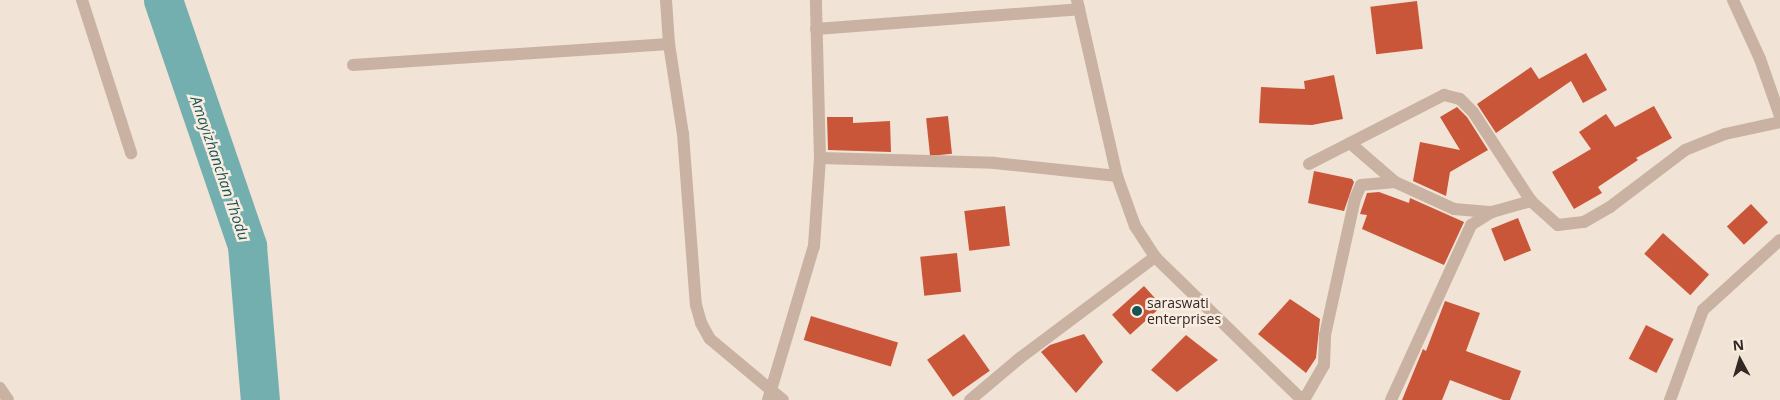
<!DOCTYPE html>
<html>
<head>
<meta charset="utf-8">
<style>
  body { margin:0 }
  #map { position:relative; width:1780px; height:400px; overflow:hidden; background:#f1e3d5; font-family:"Open Sans",sans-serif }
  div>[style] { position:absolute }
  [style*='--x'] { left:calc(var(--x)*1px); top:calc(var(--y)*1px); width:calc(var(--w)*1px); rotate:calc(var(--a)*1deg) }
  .river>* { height:39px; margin:-19.5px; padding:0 19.5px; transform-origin:19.5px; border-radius:19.5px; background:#73afae }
  .building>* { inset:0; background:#ca563a; transform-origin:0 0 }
  .minor>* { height:12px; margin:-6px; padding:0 6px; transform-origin:6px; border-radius:6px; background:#c9b2a1 }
  .dots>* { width:14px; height:14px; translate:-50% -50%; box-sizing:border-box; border:2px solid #f9ede1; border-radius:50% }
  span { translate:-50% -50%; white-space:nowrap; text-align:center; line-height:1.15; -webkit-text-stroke:5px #f9ede1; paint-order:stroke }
  .poi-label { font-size:14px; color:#332824 }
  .left { translate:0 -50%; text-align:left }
  .water-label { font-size:15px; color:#195455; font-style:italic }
  .north { position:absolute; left:1715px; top:335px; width:50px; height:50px; -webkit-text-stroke:4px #f9ede1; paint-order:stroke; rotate:354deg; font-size:14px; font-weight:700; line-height:20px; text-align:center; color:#332824 }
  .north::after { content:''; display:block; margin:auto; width:18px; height:22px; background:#332824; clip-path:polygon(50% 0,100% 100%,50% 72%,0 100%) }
</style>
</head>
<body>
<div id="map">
  <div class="river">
    <div style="--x:163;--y:0;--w:260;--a:71.1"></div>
    <div style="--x:247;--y:246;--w:155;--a:85.2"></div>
  </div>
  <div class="building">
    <div style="left:1417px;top:1px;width:48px;height:47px;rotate:83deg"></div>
    <div style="clip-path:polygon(1586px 53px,1607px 90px,1583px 103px,1571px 81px,1496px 133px,1477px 104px,1531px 67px,1539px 79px)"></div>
    <div style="clip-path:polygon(1334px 75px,1343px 119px,1312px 125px,1259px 123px,1261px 87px,1305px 89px,1304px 81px)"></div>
    <div style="clip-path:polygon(1654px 106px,1672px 138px,1636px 158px,1638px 160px,1598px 187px,1602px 193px,1574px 209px,1552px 172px,1591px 149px,1579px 132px,1606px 114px,1615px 127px)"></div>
    <div style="clip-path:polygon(1457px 107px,1467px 117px,1488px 150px,1450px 172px,1446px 196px,1413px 181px,1420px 142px,1460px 150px,1440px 117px)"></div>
    <div style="left:948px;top:116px;width:38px;height:22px;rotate:84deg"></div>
    <div style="clip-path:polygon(827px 117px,853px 117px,853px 123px,890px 121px,891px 152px,828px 150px)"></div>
    <div style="clip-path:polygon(1314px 171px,1352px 179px,1354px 182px,1344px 211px,1308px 203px)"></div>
    <div style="clip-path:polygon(1379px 192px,1409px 203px,1410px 198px,1464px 222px,1444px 265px,1362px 229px,1367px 215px,1360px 214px,1367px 193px)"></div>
    <div style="left:1751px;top:204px;width:25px;height:33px;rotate:47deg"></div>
    <div style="left:1005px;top:206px;width:40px;height:41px;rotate:83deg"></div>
    <div style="left:1518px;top:218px;width:35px;height:29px;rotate:68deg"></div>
    <div style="left:1663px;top:233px;width:62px;height:28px;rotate:42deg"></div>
    <div style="left:957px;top:253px;width:39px;height:37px;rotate:84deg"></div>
    <div style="left:1144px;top:286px;width:27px;height:43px;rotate:48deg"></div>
    <div style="clip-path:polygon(1290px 299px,1320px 319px,1316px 358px,1306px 373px,1258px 334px)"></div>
    <div style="clip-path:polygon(1445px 301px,1480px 313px,1466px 351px,1521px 371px,1510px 400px,1503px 400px,1450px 380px,1442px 400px,1402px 400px,1423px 349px,1426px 351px)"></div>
    <div style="left:811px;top:316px;width:91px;height:25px;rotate:17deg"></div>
    <div style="left:1646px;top:325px;width:31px;height:38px;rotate:27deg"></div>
    <div style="left:964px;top:334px;width:45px;height:45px;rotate:55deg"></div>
    <div style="clip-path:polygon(1084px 334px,1103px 362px,1076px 393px,1041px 352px,1050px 345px)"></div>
    <div style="clip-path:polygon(1186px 335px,1218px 360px,1177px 392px,1151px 370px)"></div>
  </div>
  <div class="minor">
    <div style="--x:82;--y:0;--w:161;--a:72.2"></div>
    <div style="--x:666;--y:0;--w:44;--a:86.1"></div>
    <div style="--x:669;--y:44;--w:91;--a:81.2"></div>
    <div style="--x:683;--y:134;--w:171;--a:85.7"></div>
    <div style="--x:696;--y:305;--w:19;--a:74"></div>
    <div style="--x:701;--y:323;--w:18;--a:61"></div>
    <div style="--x:710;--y:339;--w:95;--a:39.9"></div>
    <div style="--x:1077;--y:0;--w:180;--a:77.2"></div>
    <div style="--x:1117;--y:176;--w:53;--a:70.2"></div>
    <div style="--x:1135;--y:226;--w:37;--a:57"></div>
    <div style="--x:1155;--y:257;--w:205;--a:44.2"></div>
    <div style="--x:1733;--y:0;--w:65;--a:65.4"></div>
    <div style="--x:1760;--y:59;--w:60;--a:70.7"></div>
    <div style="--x:816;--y:29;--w:264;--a:-4.3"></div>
    <div style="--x:353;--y:65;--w:317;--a:-3.8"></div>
    <div style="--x:1350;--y:143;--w:60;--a:40.9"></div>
    <div style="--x:820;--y:158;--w:174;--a:1.6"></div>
    <div style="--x:994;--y:163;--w:124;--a:6"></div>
    <div style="--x:1309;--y:164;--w:152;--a:-27.1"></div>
    <div style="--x:1444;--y:95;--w:16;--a:14"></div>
    <div style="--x:1460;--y:99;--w:18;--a:45"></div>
    <div style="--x:1473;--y:112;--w:106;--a:56.9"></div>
    <div style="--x:1531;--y:201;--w:36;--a:42"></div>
    <div style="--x:1558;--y:225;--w:26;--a:-7"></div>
    <div style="--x:1584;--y:222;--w:30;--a:-30"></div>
    <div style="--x:1610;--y:207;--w:94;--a:-37.2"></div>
    <div style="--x:1685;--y:150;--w:43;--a:-21.8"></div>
    <div style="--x:1725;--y:134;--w:56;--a:-12.3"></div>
    <div style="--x:0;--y:388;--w:14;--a:56"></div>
    <div style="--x:768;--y:400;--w:161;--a:-73.4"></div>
    <div style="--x:814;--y:246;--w:88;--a:-86.1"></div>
    <div style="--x:820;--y:158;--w:158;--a:-91.5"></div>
    <div style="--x:970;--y:400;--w:65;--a:-40"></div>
    <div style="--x:1020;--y:358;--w:169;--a:-36.8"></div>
    <div style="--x:1304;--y:400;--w:40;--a:-60.3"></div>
    <div style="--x:1324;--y:365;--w:30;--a:-88"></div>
    <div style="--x:1325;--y:335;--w:139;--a:-77.6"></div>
    <div style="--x:1355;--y:199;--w:15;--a:-67"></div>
    <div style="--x:1361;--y:185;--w:34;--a:-5"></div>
    <div style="--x:1395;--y:182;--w:65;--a:24.6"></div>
    <div style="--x:1454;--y:209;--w:38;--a:5"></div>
    <div style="--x:1391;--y:400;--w:192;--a:-65.4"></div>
    <div style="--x:1471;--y:225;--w:25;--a:-32"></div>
    <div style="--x:1492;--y:212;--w:41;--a:-15.8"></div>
    <div style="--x:1670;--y:400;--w:96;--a:-69.9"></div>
    <div style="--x:1703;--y:310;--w:104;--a:-42.3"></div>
  </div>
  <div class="dots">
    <div style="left:1137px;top:311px;background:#195455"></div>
  </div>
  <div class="poi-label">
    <span class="left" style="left:1147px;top:311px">saraswati<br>enterprises</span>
  </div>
  <div class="water-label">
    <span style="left:220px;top:168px;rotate:71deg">Amayizhanchan Thodu</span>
  </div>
  <div class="north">N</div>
</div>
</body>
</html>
